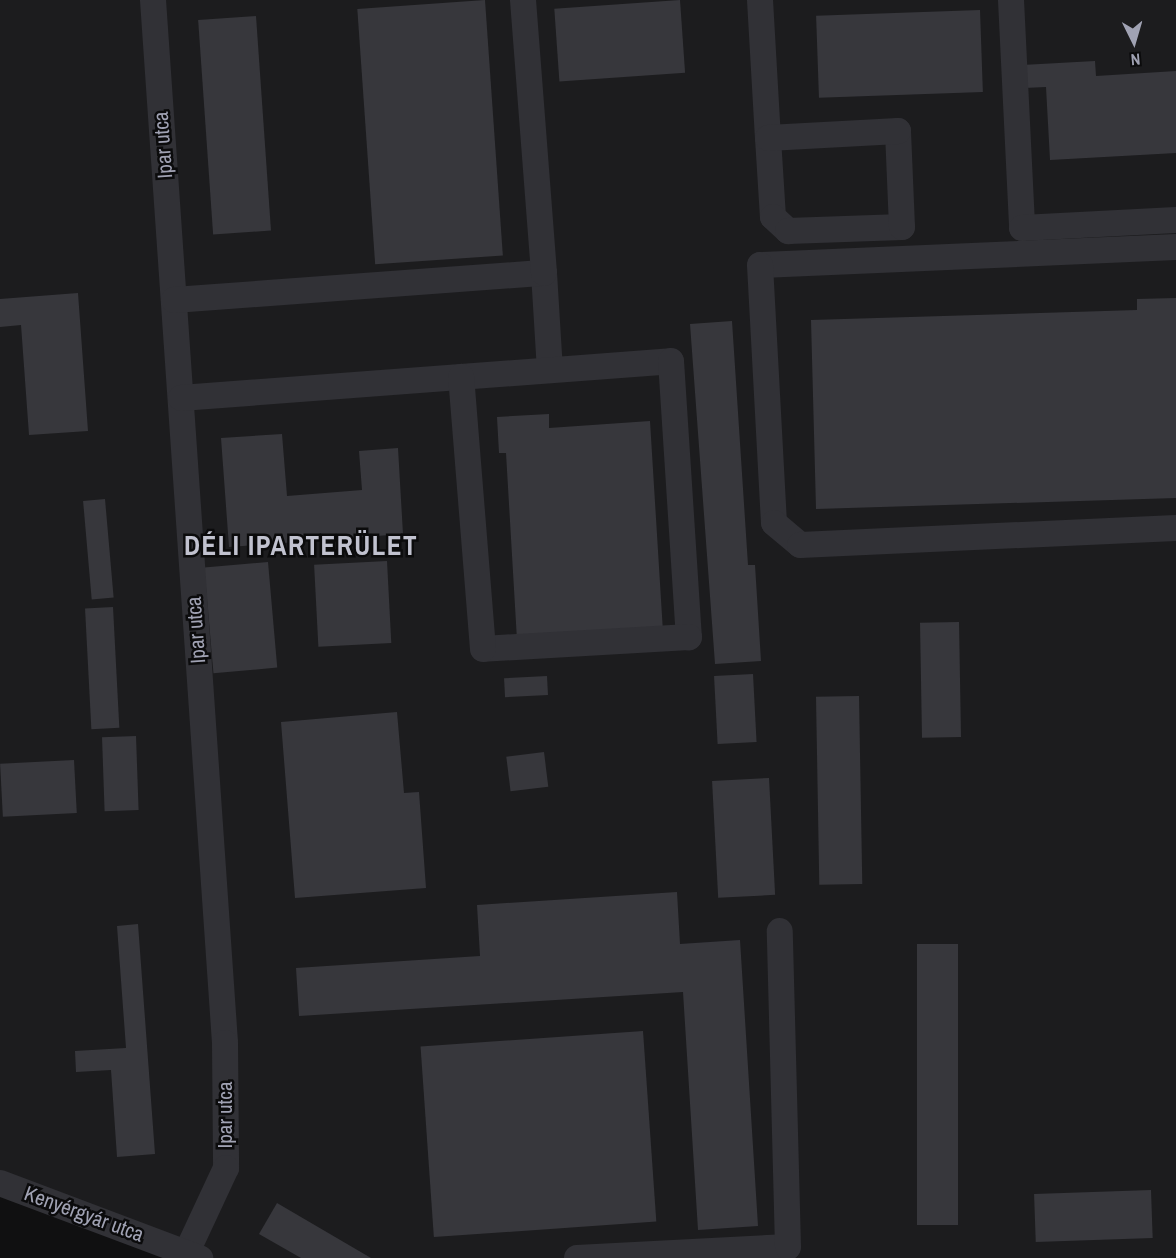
<!DOCTYPE html>
<html>
<head>
<meta charset="utf-8">
<style>
  body { margin:0 }
  #map { position:relative; width:1176px; height:1258px; overflow:hidden; background:#101011; font-family:"Archivo Narrow",sans-serif }
  div>[style] { position:absolute }
  [style*='--x'] { left:calc(var(--x)*1px); top:calc(var(--y)*1px); width:calc(var(--w)*1px); rotate:calc(var(--a)*1deg) }
  .built>* { inset:0; background:#1c1c1e }
  .building>* { inset:0; background:#37373c; transform-origin:0 0 }
  .minor>* { height:26px; margin:-13px; padding:0 13px; transform-origin:13px; border-radius:13px; background:#313136 }
  span { translate:-50% -50%; white-space:nowrap; text-align:center; line-height:1.15; -webkit-text-stroke:5px #0b0b0c; paint-order:stroke }
  .street-label { font-size:21px; color:#a0a2b3 }
  .district-label { font-size:27px; color:#c1c2cf; font-weight:700; letter-spacing:1.5px }
  .north { position:absolute; left:1104px; top:12px; width:60px; height:60px; -webkit-text-stroke:4px #0b0b0c; paint-order:stroke; rotate:175deg; font-size:16px; font-weight:700; line-height:24px; text-align:center; color:#a0a2b3 }
  .north::after { content:''; display:block; margin:auto; width:21px; height:27px; background:#a0a2b3; clip-path:polygon(50% 0,100% 100%,50% 72%,0 100%) }
</style>
</head>
<body>
<div id="map">
  <div class="built">
    <div style="clip-path:polygon(0 0,1176px 0,1176px 1258px,200px 1258px,0 1183px)"></div>
  </div>
  <div class="building">
    <div style="left:485px;top:0;width:256px;height:128px;rotate:86deg"></div>
    <div style="left:680px;top:0;width:73px;height:126px;rotate:86deg"></div>
    <div style="left:980px;top:10px;width:82px;height:164px;rotate:88deg"></div>
    <div style="left:256px;top:16px;width:215px;height:58px;rotate:86deg"></div>
    <div style="clip-path:polygon(1095px 61px,1096px 76px,1176px 71px,1176px 153px,1050px 160px,1046px 87px,1024px 88px,1022px 65px)"></div>
    <div style="clip-path:polygon(78px 293px,88px 431px,29px 435px,21px 325px,0 327px,0 299px)"></div>
    <div style="clip-path:polygon(1176px 298px,1176px 498px,816px 509px,811px 320px,1137px 310px,1137px 299px)"></div>
    <div style="clip-path:polygon(732px 321px,748px 565px,755px 565px,761px 661px,715px 664px,690px 324px)"></div>
    <div style="clip-path:polygon(549px 414px,549px 428px,650px 421px,663px 632px,517px 640px,506px 453px,499px 453px,497px 417px)"></div>
    <div style="clip-path:polygon(282px 434px,287px 496px,362px 490px,359px 451px,398px 448px,403px 534px,229px 547px,221px 438px)"></div>
    <div style="left:105px;top:499px;width:99px;height:22px;rotate:85deg"></div>
    <div style="left:387px;top:561px;width:82px;height:73px;rotate:87deg"></div>
    <div style="left:268px;top:562px;width:106px;height:64px;rotate:85deg"></div>
    <div style="left:113px;top:607px;width:121px;height:28px;rotate:87deg"></div>
    <div style="left:959px;top:622px;width:115px;height:39px;rotate:89deg"></div>
    <div style="left:753px;top:674px;width:68px;height:39px;rotate:87deg"></div>
    <div style="left:547px;top:676px;width:19px;height:43px;rotate:87deg"></div>
    <div style="left:859px;top:696px;width:188px;height:43px;rotate:89deg"></div>
    <div style="clip-path:polygon(397px 712px,404px 793px,419px 792px,426px 888px,295px 898px,281px 722px)"></div>
    <div style="left:136px;top:736px;width:74px;height:34px;rotate:88deg"></div>
    <div style="left:544px;top:752px;width:35px;height:38px;rotate:83deg"></div>
    <div style="left:74px;top:760px;width:53px;height:74px;rotate:87deg"></div>
    <div style="left:769px;top:778px;width:117px;height:57px;rotate:87deg"></div>
    <div style="clip-path:polygon(677px 892px,680px 944px,740px 940px,758px 1226px,698px 1230px,683px 992px,299px 1016px,296px 968px,480px 956px,477px 905px)"></div>
    <div style="clip-path:polygon(138px 924px,155px 1154px,117px 1157px,111px 1070px,76px 1072px,75px 1051px,126px 1048px,117px 926px)"></div>
    <div style="left:917px;top:944px;width:41px;height:281px"></div>
    <div style="left:643px;top:1031px;width:191px;height:223px;rotate:86deg"></div>
    <div style="left:1151px;top:1190px;width:48px;height:117px;rotate:88deg"></div>
    <div style="clip-path:polygon(277px 1203px,371px 1258px,301px 1258px,259px 1234px)"></div>
  </div>
  <div class="minor">
    <div style="--x:153;--y:0;--w:1045;--a:86.05"></div>
    <div style="--x:225;--y:1043;--w:125;--a:89.5"></div>
    <div style="--x:226;--y:1168;--w:99;--a:115"></div>
    <div style="--x:760;--y:0;--w:138;--a:86.7"></div>
    <div style="--x:768;--y:138;--w:79;--a:86.4"></div>
    <div style="--x:773;--y:217;--w:21;--a:43"></div>
    <div style="--x:788;--y:231;--w:114;--a:-2"></div>
    <div style="--x:902;--y:227;--w:96;--a:-92.4"></div>
    <div style="--x:898;--y:131;--w:130;--a:176.9"></div>
    <div style="--x:1011;--y:0;--w:228;--a:87.2"></div>
    <div style="--x:1022;--y:228;--w:154;--a:-3"></div>
    <div style="--x:1176;--y:247;--w:416;--a:177.5"></div>
    <div style="--x:760;--y:265;--w:258;--a:86.9"></div>
    <div style="--x:774;--y:523;--w:34;--a:40"></div>
    <div style="--x:800;--y:545;--w:376;--a:-2.6"></div>
    <div style="--x:544;--y:273;--w:97;--a:86.5"></div>
    <div style="--x:174;--y:300;--w:371;--a:-4.2"></div>
    <div style="--x:544;--y:273;--w:274;--a:-94.4"></div>
    <div style="--x:181;--y:398;--w:491;--a:-4.3"></div>
    <div style="--x:671;--y:361;--w:277;--a:86.3"></div>
    <div style="--x:689;--y:637;--w:206;--a:176.7"></div>
    <div style="--x:483;--y:649;--w:273;--a:-94.6"></div>
    <div style="--x:0;--y:1183;--w:214;--a:20.6"></div>
    <div style="--x:577;--y:1258;--w:211;--a:-3"></div>
    <div style="--x:788;--y:1247;--w:316;--a:-91.5"></div>
  </div>
  <div class="street-label">
    <span style="left:163px;top:145px;rotate:-94deg">Ipar utca</span>
    <span style="left:196px;top:630px;rotate:-94deg">Ipar utca</span>
    <span style="left:225px;top:1115px;rotate:-90deg">Ipar utca</span>
    <span style="left:84px;top:1214px;rotate:20deg">Kenyérgyár utca</span>
  </div>
  <div class="district-label">
    <span style="left:301px;top:546px">DÉLI IPARTERÜLET</span>
  </div>
  <div class="north">N</div>
</div>
</body>
</html>
